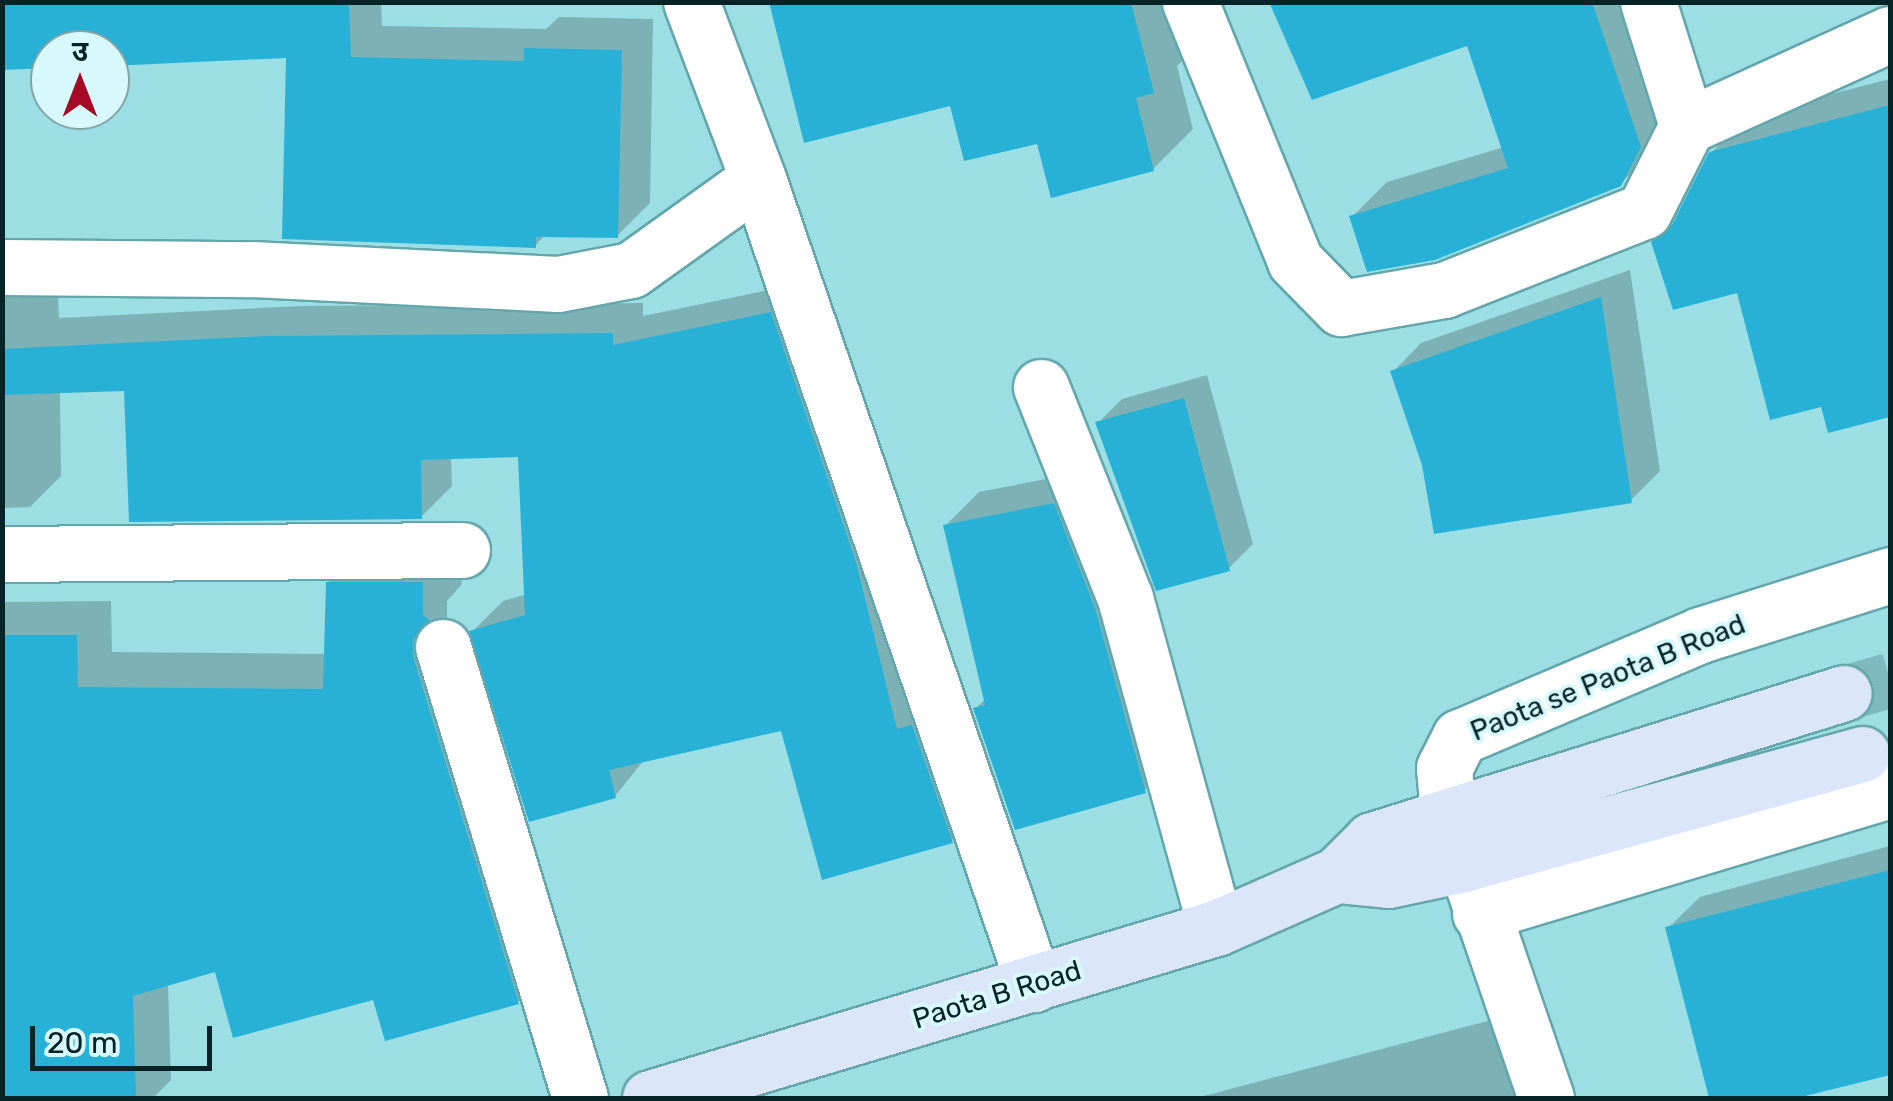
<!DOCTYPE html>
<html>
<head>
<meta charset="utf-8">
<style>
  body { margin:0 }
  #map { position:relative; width:1893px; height:1101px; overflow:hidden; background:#9bdfe4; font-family:Rubik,"Noto Sans Devanagari",sans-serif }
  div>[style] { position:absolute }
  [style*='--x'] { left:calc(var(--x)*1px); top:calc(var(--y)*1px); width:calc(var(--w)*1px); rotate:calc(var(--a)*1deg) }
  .shadow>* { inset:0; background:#0003 }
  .building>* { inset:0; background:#27b1d7 }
  .secondary-tunnel>* { height:55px; margin-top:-27.5px; transform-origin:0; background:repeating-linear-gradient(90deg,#7db9be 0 55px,transparent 0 83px) }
  .roads { filter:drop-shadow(2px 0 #63a6ab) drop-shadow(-2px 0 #63a6ab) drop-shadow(0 2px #63a6ab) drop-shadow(0 -2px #63a6ab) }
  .street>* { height:55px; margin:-27.5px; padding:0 27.5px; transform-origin:27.5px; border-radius:27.5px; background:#fff }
  .secondary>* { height:55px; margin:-27.5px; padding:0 27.5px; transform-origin:27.5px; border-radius:27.5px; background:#dbe6fa }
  span { translate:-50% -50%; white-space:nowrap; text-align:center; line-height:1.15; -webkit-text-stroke:8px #d9fafc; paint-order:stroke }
  .street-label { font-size:28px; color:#062325 }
  .frame { position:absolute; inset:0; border:5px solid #062325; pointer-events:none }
  .north { position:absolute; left:30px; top:30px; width:100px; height:100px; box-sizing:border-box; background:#d9fafc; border:2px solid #85a4a6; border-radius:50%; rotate:0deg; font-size:28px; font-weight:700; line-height:40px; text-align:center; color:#062325 }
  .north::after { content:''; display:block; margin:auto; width:35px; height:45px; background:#a40925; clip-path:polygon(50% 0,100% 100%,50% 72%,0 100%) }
  .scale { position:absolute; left:30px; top:1026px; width:182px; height:45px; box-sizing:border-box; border:5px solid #062325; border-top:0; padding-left:12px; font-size:30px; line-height:35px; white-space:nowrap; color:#062325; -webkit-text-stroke:8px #d9fafc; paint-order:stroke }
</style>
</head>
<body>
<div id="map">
  <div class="shadow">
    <div style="clip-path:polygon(2px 2px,381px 2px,382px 26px,546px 29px,559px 17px,653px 19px,650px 203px,617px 236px,546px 234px,535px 246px,288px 56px,110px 63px,110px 50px,50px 50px,50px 66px)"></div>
    <div style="clip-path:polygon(772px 2px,1181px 2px,1193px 51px,1177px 66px,1193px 129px,1153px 169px,1039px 141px,952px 103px)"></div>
    <div style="clip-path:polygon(1272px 2px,1639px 2px,1675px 110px,1656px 148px,1620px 184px,1352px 217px,1387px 182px,1504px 147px,1469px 43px)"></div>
    <div style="clip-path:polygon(1890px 79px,1890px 415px,1829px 430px,1823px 404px,1739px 290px,1654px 243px,1678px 218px,1711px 153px,1749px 115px)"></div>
    <div style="clip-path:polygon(1630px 270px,1660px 471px,1631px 500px,1425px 464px,1393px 372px,1421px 343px)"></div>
    <div style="clip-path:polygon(802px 283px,982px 810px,951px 841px,783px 728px,645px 759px,615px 796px,472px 632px,503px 601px,527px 594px,520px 455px,451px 457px,452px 486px,421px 517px,127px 388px,60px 391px,61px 476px,30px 507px,2px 508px,2px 297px,58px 297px,59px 318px,301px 306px,643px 303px,643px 316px)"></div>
    <div style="clip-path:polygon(1207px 375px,1253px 544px,1229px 568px,1098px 423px,1122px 399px)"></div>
    <div style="clip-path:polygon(1087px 471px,1178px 757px,1145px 790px,975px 709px,986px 698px,945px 526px,979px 492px)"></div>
    <div style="clip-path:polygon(363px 548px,457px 548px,462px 584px,447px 601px,447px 620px,553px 967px,518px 1002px,375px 997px,217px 969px,168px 984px,171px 1080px,153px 1098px,2px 1098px,2px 602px,111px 601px,112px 652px,327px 654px,328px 583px)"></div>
    <div style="clip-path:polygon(1890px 846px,1890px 1072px,1787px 1098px,1711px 1098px,1668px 928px,1700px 897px)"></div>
    <div style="clip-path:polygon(1495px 1019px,1516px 1098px,1196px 1098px)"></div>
  </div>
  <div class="building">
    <div style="clip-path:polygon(2px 2px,349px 2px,351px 57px,524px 61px,524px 48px,622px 50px,618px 238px,536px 237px,536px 248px,282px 239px,286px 58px,110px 66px,110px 50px,50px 50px,50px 68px,2px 70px)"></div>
    <div style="clip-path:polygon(769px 2px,1131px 2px,1154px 93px,1136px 98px,1154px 171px,1051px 198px,1037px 144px,964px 161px,950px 106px,804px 143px)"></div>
    <div style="clip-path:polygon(1269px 2px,1592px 2px,1641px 147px,1621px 186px,1435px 260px,1367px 272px,1349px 216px,1508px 168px,1467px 46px,1312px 100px)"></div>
    <div style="clip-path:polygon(1890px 105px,1890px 417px,1828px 433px,1821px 407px,1770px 420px,1737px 293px,1673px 310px,1651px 242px,1672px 225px,1709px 152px)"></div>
    <div style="clip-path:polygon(1601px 297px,1632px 503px,1434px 534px,1422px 465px,1390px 371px)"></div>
    <div style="clip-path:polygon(771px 312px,856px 562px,897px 729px,912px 725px,953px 843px,822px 880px,781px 731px,609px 770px,616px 798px,529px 822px,469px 631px,525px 615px,518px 457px,421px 460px,422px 519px,129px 522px,124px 391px,2px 395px,2px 349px,268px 336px,613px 333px,613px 345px)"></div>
    <div style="clip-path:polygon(1184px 398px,1230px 571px,1156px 591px,1095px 422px)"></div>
    <div style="clip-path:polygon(1054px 503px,1095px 608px,1146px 793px,1015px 830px,973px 708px,985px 705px,943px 525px)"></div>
    <div style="clip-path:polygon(326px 582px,423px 582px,423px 615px,429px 620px,413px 639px,413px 656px,519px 1004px,385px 1041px,373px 1000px,233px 1038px,215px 972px,133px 996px,136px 1098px,2px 1098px,2px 635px,77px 635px,78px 687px,323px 689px)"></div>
    <div style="clip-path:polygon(1890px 870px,1890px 1075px,1797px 1098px,1709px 1098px,1665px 927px)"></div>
  </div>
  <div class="secondary-tunnel">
    <div style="--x:1844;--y:693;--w:48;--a:-15.8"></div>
  </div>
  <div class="roads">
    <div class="street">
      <div style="--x:1190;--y:2;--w:279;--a:67.9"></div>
      <div style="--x:1295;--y:261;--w:66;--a:45.6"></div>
      <div style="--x:1341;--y:308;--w:105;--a:-9.9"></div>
      <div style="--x:1444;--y:290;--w:215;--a:-21.6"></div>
      <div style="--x:1644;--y:211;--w:95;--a:-63.2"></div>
      <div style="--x:1687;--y:126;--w:223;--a:-24.4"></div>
      <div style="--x:1648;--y:2;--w:130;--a:72.5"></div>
      <div style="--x:758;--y:179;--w:851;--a:71.08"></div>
      <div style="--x:2;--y:267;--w:250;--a:0.5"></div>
      <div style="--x:252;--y:269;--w:306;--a:2.8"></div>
      <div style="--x:558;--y:284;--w:74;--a:-10.9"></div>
      <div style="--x:631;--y:270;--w:156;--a:-35.6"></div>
      <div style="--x:758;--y:179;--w:189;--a:-110.7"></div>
      <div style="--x:1041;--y:387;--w:227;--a:68.3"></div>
      <div style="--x:1125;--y:598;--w:342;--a:74.6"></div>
      <div style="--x:2;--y:554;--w:460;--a:-0.5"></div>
      <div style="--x:443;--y:647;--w:471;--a:73.1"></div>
      <div style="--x:1480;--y:913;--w:428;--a:-16.7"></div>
      <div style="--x:1546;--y:1098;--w:302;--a:-108.9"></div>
      <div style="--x:1448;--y:812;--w:44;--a:-95.2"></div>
      <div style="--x:1444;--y:768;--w:35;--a:-63"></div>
      <div style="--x:1460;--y:737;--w:261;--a:-23"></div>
      <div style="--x:1700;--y:635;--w:199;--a:-17.5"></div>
    </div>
    <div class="secondary">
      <div style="--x:1337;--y:875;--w:51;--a:5.6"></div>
      <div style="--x:1388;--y:880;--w:77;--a:-12"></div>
      <div style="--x:1463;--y:864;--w:414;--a:-15.4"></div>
      <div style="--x:650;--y:1098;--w:591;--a:-16.72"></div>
      <div style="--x:1216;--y:928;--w:132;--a:-23.7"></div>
      <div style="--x:1337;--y:875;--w:49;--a:-45"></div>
      <div style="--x:1372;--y:840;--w:494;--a:-17.3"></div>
    </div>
  </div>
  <div class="street-label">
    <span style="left:1608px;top:678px;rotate:-22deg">Paota se Paota B Road</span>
    <span style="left:997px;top:995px;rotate:-17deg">Paota B Road</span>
  </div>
  <div class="frame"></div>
  <div class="north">उ</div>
  <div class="scale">20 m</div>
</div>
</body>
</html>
